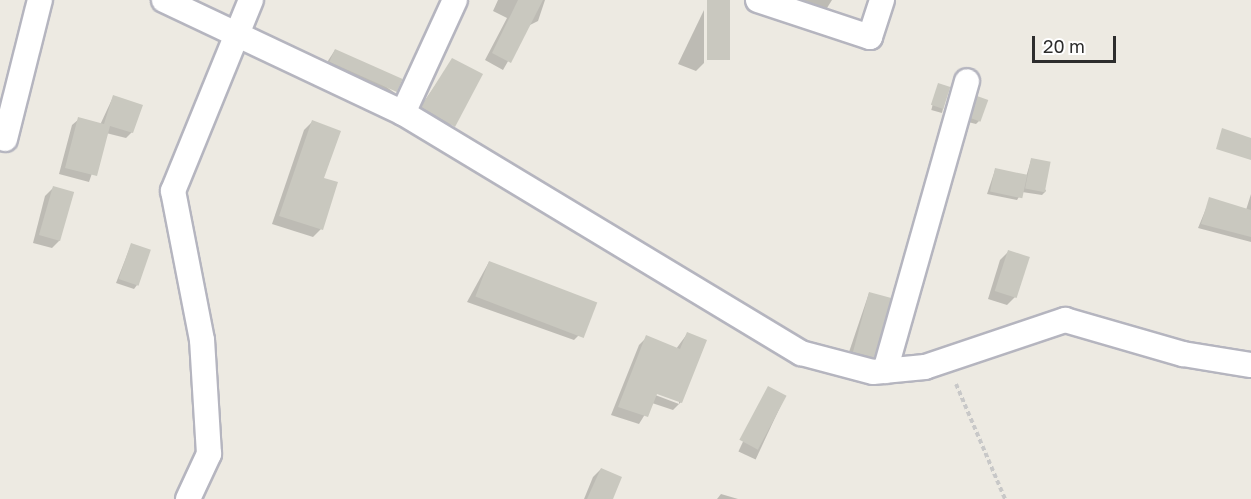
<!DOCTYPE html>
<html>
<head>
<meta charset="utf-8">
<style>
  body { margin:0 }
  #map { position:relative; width:1251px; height:499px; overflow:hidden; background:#edeae2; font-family:"Golos Text",sans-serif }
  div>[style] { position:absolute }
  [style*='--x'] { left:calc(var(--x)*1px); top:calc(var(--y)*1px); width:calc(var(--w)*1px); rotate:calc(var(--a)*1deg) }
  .shadow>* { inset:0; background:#0003; transform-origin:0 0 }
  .building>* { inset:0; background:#c9c8bf; transform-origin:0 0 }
  .path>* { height:4px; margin-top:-2px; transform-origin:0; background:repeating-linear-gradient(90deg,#c8c8c8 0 4.5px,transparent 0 7.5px) }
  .roads { filter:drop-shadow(2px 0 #b5b5bf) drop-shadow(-2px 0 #b5b5bf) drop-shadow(0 2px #b5b5bf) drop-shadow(0 -2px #b5b5bf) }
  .minor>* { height:24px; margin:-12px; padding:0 12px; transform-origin:12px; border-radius:12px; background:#fff }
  span { translate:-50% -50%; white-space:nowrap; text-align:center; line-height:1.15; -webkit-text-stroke:4.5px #fff; paint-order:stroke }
  .scale { position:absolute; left:1032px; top:36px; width:84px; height:27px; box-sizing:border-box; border:3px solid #2d2d2d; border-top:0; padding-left:8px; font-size:18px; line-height:21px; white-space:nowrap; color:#2d2d2d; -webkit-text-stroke:4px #fff; paint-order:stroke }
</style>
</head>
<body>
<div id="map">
  <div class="shadow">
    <div style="clip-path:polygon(498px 0,545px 0,538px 21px,528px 26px,503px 70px,485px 60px,507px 18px,493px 11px)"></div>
    <div style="clip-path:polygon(771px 0,832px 0,822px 16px)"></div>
    <div style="clip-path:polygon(704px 10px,704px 63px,696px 71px,678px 64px)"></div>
    <div style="clip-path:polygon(335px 50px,395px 93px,387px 101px,322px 70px)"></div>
    <div style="clip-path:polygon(453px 60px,481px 75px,445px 134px,414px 116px)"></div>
    <div style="left:938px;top:85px;width:11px;height:26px;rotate:15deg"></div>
    <div style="clip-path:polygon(113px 97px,132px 132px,126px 138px,106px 133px,89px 182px,59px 174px,72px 125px,79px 119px,100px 125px)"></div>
    <div style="clip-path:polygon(978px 98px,980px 120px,976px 124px,968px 122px)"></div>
    <div style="clip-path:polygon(312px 122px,322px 179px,321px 229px,313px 237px,272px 224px,304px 130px)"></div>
    <div style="clip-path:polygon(1031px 160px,1046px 191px,1042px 195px,1022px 192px,1017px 200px,987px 194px,995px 170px,1026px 177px)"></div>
    <div style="clip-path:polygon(53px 188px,60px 240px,52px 248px,33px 243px,45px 196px)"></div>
    <div style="clip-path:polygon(1251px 194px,1251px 242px,1198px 228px,1210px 199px,1246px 210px)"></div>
    <div style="clip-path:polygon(131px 245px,137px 285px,134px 289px,116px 283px)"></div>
    <div style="clip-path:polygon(1008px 252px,1015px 297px,1007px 305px,988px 299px,1000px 260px)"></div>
    <div style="clip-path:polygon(489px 262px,581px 333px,574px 340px,467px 302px)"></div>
    <div style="clip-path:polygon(869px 293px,873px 357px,866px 363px,847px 358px)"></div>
    <div style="clip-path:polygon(evenodd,687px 334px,681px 402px,673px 410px,652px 403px,639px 424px,611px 415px,639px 345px,647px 337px,676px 349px,687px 334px,651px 390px,679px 400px,679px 404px,650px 393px,651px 390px)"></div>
    <div style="left:768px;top:388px;width:19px;height:70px;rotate:25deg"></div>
    <div style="clip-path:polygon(601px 469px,611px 499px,584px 499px,593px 477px)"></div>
    <div style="clip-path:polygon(721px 494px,738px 499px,717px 499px)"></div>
  </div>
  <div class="building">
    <div style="clip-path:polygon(518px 0,543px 0,511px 63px,492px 53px)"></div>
    <div style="left:707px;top:0;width:23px;height:60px"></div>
    <div style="left:335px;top:49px;width:74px;height:14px;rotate:24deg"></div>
    <div style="clip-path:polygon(452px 58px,483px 74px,455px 127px,421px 107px)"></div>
    <div style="left:938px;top:83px;width:13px;height:23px;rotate:18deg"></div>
    <div style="clip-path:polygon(113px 95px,143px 105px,133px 133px,110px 126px,97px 176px,65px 168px,78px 117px,104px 124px)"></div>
    <div style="left:977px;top:96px;width:12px;height:23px;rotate:20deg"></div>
    <div style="clip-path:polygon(312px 120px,341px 131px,324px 178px,338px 182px,323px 230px,279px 216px)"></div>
    <div style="clip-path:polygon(1222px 128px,1251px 138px,1251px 160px,1216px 149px)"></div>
    <div style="left:1031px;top:158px;width:20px;height:31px;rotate:11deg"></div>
    <div style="left:995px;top:168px;width:33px;height:24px;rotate:12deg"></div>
    <div style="left:53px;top:186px;width:22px;height:51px;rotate:16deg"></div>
    <div style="clip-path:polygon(1209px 197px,1251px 210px,1251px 237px,1201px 224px)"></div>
    <div style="left:131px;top:243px;width:21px;height:38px;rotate:19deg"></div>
    <div style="left:1008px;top:250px;width:23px;height:43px;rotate:18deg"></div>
    <div style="left:489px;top:261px;width:116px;height:38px;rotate:21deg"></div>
    <div style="left:869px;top:292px;width:23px;height:62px;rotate:15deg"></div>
    <div style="clip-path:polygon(687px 332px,707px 340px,682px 403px,657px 394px,648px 417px,618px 407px,646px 335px,680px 349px)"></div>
    <div style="left:768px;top:386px;width:21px;height:61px;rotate:28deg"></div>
    <div style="clip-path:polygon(601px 468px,622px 477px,613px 499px,587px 499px)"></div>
  </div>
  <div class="path">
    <div style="--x:956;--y:384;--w:125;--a:66.9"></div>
  </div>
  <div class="roads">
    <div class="minor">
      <div style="--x:164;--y:0;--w:264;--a:25.3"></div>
      <div style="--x:403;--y:113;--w:465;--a:31.1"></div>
      <div style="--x:801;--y:353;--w:74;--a:14.8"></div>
      <div style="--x:873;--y:372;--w:52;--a:-5.5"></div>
      <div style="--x:925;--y:367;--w:148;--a:-18.6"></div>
      <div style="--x:1065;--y:320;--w:123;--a:16.1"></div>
      <div style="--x:1183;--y:354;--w:69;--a:9.2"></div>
      <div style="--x:758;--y:0;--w:118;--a:18.3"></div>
      <div style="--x:870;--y:37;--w:39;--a:-72"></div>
      <div style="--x:403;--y:113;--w:124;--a:-65.3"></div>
      <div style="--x:5;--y:139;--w:143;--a:-75.9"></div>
      <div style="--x:885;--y:371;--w:301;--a:-74.2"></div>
      <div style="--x:188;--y:499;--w:50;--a:-65"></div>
      <div style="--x:209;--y:454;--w:114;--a:-93.5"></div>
      <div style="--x:202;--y:340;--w:152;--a:-101"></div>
      <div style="--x:173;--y:191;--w:206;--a:-67.8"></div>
    </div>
  </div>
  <div class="scale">20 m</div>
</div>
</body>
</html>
